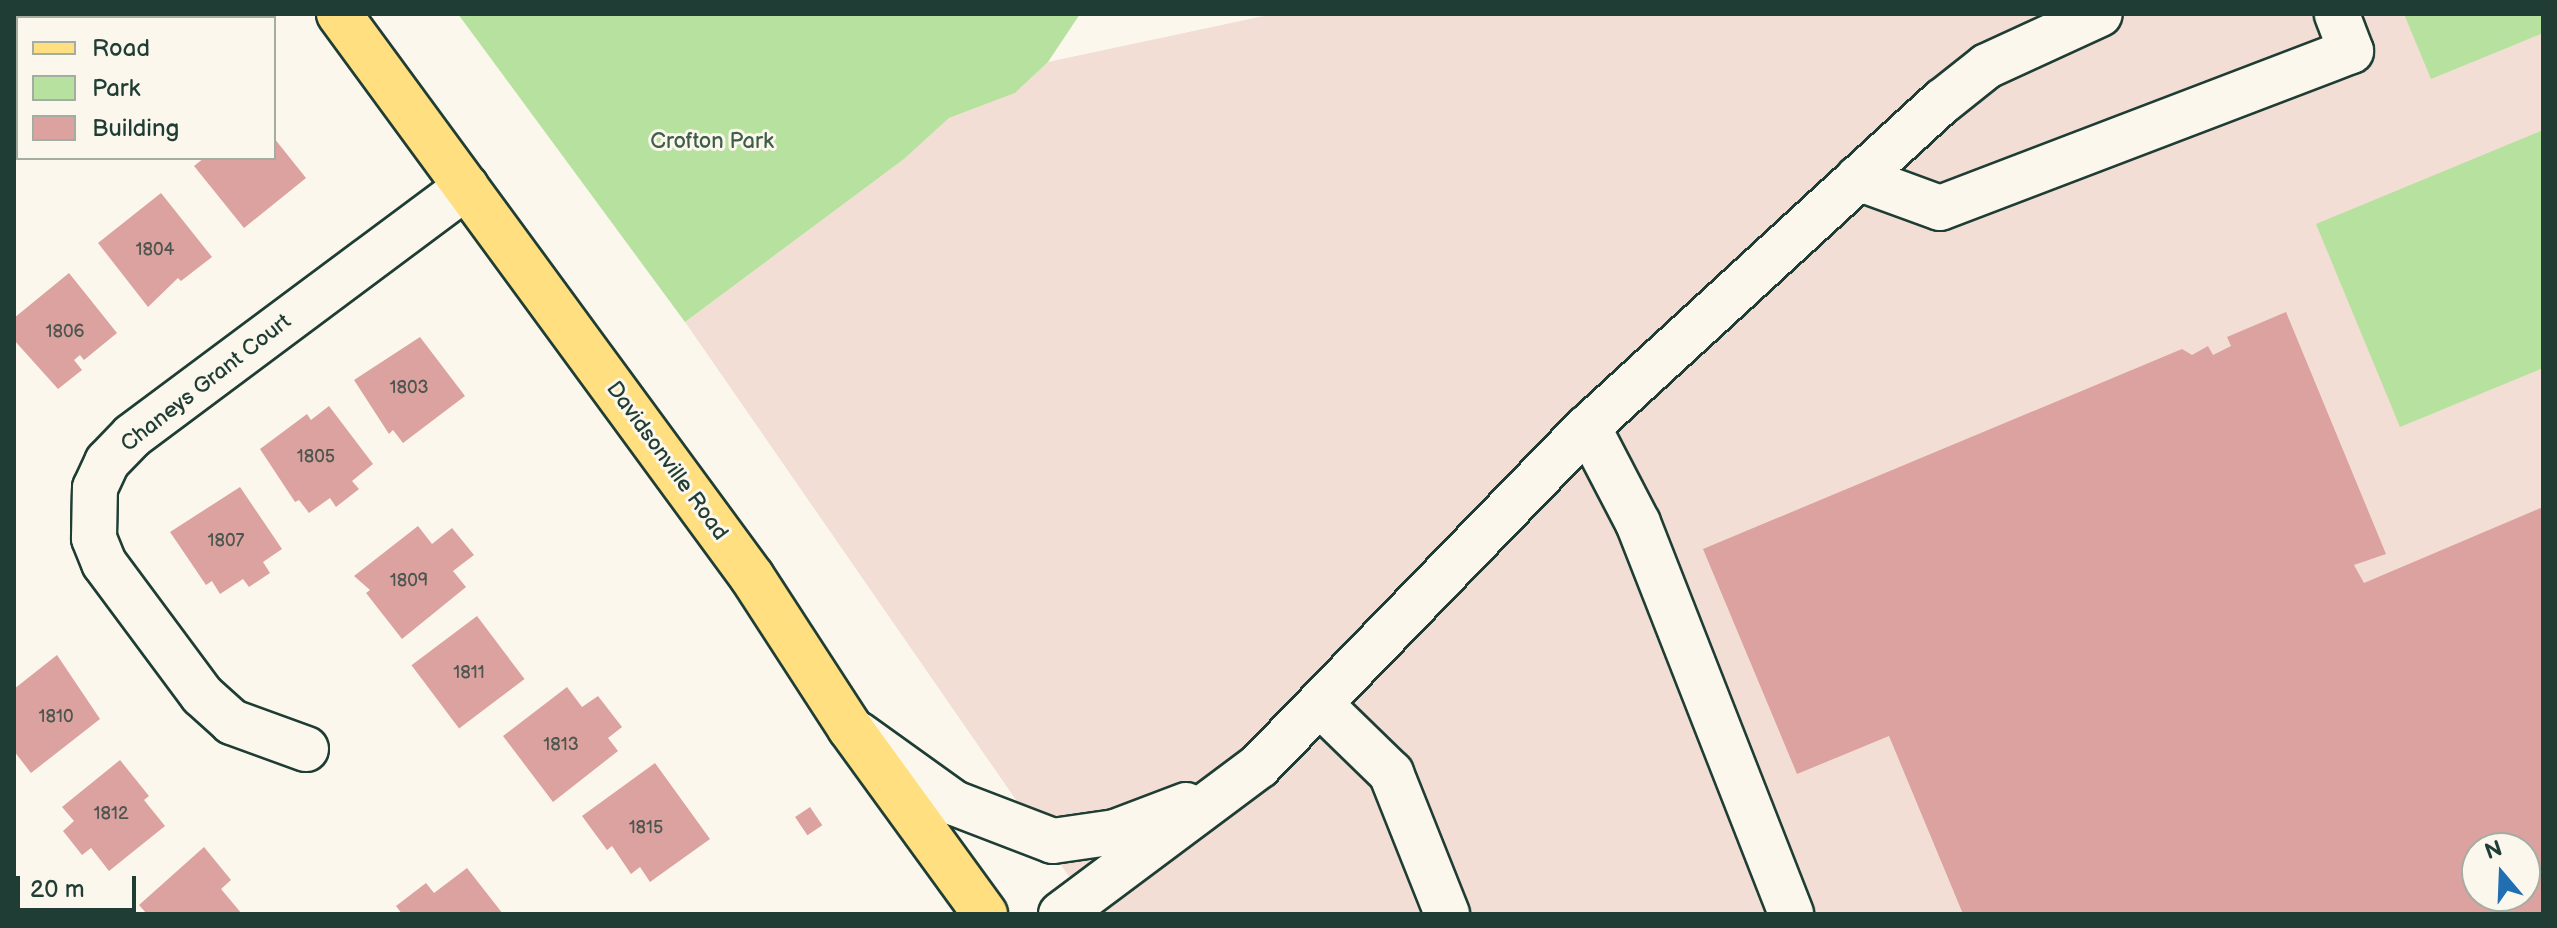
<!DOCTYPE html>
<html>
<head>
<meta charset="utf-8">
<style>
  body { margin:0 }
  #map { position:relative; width:2557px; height:928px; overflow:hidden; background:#fbf7ec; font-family:"Balsamiq Sans",sans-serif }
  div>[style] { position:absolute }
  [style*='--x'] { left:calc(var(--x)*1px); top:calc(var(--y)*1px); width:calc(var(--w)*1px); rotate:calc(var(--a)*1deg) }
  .built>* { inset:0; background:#f2ded5 }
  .green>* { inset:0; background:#b7e19e }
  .building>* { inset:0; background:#dca2a0; transform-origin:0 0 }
  .roads { filter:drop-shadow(2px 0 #1f3d34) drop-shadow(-2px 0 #1f3d34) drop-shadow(0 2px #1f3d34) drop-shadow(0 -2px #1f3d34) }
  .minor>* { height:44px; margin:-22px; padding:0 22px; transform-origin:22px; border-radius:22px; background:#fbf7ec }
  .major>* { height:44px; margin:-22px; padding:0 22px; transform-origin:22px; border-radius:22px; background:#ffdf80 }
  span { translate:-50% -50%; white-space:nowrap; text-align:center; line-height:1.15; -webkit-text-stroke:6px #fbf7ec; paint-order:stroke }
  .number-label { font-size:18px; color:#4e564f }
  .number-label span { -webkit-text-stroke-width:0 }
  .park-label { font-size:22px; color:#3d5e49 }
  .street-label { font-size:22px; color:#1f3d34 }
  .frame { position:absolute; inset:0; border:16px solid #1f3d34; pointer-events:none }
  .legend { position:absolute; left:16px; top:16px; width:260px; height:144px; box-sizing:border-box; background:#fbf7ec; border:2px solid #a3ada2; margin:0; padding:10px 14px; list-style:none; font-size:24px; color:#1f3d34 }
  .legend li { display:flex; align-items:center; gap:16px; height:40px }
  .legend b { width:40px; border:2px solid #a3ada2 }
  .north { position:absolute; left:2461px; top:832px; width:80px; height:80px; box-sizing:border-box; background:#fbf7ec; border:2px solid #a3ada2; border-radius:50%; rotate:341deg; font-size:22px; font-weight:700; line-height:32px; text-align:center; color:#1f3d34 }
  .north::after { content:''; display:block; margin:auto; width:28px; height:36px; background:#1f6fb2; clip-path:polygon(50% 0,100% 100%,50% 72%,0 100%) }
  .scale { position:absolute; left:16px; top:876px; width:120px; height:36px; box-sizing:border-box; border:4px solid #1f3d34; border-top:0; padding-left:10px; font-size:24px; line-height:28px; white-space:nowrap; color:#1f3d34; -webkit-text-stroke:6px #fbf7ec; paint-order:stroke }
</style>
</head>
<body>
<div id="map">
  <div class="built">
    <div style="clip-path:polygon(evenodd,1273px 14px,2543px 14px,2543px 914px,1095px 914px,685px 322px,904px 159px,949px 118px,1015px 93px,1048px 62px,1273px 14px,2477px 848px,2525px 848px,2525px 896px,2477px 896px,2477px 848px)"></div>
  </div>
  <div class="green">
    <div style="clip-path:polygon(458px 14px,1080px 14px,1048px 62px,1015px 93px,949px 118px,904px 159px,685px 322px)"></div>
    <div style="clip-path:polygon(2404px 14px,2543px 14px,2543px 33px,2431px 79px)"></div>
    <div style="clip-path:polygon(2543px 130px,2543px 368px,2400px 427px,2316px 224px)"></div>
  </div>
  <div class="building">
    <div style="left:18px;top:21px;width:91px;height:5px;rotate:90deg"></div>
    <div style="clip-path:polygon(274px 138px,306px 178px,244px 228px,194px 166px,204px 158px,274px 158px)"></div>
    <div style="clip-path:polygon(161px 193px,212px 257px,181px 281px,178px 278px,148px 307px,98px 243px)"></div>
    <div style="clip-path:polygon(69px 273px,117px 333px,84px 360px,80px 355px,74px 360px,82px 370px,58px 389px,14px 340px,14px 318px)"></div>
    <div style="clip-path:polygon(evenodd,2286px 312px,2386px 554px,2354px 565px,2364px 583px,2543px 507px,2543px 914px,1963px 914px,1889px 736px,1797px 774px,1703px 549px,2182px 349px,2192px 355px,2208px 346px,2213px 355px,2231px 346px,2227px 337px,2286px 312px,2477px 848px,2525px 848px,2525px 896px,2477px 896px,2477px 848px)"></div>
    <div style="clip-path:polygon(420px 337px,465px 396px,403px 443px,393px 430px,389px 434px,354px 380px)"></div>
    <div style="clip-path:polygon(329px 406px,373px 464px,352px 481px,359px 489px,336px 507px,330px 498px,309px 513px,299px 500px,295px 502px,260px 449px,307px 414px,311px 420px)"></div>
    <div style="clip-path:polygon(240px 487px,282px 549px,263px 562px,270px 573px,249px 587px,243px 579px,220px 594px,212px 581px,206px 585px,170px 532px)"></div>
    <div style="clip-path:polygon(418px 526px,432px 544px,452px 528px,474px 555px,453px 571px,466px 587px,402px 639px,366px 593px,370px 590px,354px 576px)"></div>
    <div style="left:477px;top:616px;width:79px;height:82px;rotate:53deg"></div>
    <div style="clip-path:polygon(57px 655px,100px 719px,31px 773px,14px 751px,14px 689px)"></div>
    <div style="clip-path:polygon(567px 687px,582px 707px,598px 696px,622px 727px,608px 738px,618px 751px,553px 802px,503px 736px)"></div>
    <div style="clip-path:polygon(120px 760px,149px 796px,144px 800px,165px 826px,109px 871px,91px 848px,82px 855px,63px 831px,74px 821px,62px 807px)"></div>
    <div style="clip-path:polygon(655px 763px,710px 839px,650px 882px,640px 867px,631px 874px,612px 846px,607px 850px,582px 816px)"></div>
    <div style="left:810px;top:807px;width:22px;height:18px;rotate:56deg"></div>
    <div style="clip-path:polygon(204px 847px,231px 880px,221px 889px,242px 914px,147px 914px,139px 905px)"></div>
    <div style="clip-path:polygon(467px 868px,503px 914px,402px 914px,396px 906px,426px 883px,434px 893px)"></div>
  </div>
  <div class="roads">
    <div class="minor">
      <div style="--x:1858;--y:178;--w:87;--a:20.1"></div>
      <div style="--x:1940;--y:208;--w:440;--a:-20.9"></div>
      <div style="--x:2351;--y:51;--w:40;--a:-111"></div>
      <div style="--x:1588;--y:427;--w:108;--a:62.5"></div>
      <div style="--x:1638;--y:523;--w:420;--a:68.6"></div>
      <div style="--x:1321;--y:705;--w:98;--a:44.2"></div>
      <div style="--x:1391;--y:773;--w:152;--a:68.3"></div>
      <div style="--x:858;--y:734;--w:118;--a:35.7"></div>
      <div style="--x:954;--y:803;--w:106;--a:21"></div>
      <div style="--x:1053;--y:841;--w:63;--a:-8.3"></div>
      <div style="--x:1115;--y:832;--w:76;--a:-20.8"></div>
      <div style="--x:306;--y:749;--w:79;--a:-160"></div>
      <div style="--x:232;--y:722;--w:40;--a:-138"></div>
      <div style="--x:202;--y:695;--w:164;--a:-126.6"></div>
      <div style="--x:104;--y:563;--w:27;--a:-112"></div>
      <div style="--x:94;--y:538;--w:50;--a:-88.9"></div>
      <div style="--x:95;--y:488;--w:29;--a:-65"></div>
      <div style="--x:107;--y:462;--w:36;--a:-46"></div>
      <div style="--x:132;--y:436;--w:417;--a:-36.7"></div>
      <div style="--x:1061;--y:914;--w:247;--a:-36.8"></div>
      <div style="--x:1259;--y:766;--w:472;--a:-45.9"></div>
      <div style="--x:1588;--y:427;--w:482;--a:-42.6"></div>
      <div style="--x:1943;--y:101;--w:56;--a:-38.5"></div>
      <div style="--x:1987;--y:66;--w:124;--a:-24.7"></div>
    </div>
    <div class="major">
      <div style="--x:339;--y:14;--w:698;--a:53.74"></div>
      <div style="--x:752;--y:577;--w:180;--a:57"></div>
      <div style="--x:850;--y:728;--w:230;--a:54"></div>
    </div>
  </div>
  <div class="number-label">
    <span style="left:155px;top:250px">1804</span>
    <span style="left:65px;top:332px">1806</span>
    <span style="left:409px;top:388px">1803</span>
    <span style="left:316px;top:457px">1805</span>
    <span style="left:226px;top:541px">1807</span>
    <span style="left:409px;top:581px">1809</span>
    <span style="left:469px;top:673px">1811</span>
    <span style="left:56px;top:717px">1810</span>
    <span style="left:561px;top:745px">1813</span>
    <span style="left:111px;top:814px">1812</span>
    <span style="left:646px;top:828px">1815</span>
  </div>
  <div class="park-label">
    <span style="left:712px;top:142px">Crofton Park</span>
  </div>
  <div class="street-label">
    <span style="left:206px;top:383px;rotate:-38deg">Chaneys Grant Court</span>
    <span style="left:667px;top:461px;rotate:54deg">Davidsonville Road</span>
  </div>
  <div class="frame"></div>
  <ul class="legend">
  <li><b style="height:10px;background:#ffdf80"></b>Road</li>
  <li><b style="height:22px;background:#b7e19e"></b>Park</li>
  <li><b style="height:22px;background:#dca2a0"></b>Building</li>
  </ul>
  <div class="north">N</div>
  <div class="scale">20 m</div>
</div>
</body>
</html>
